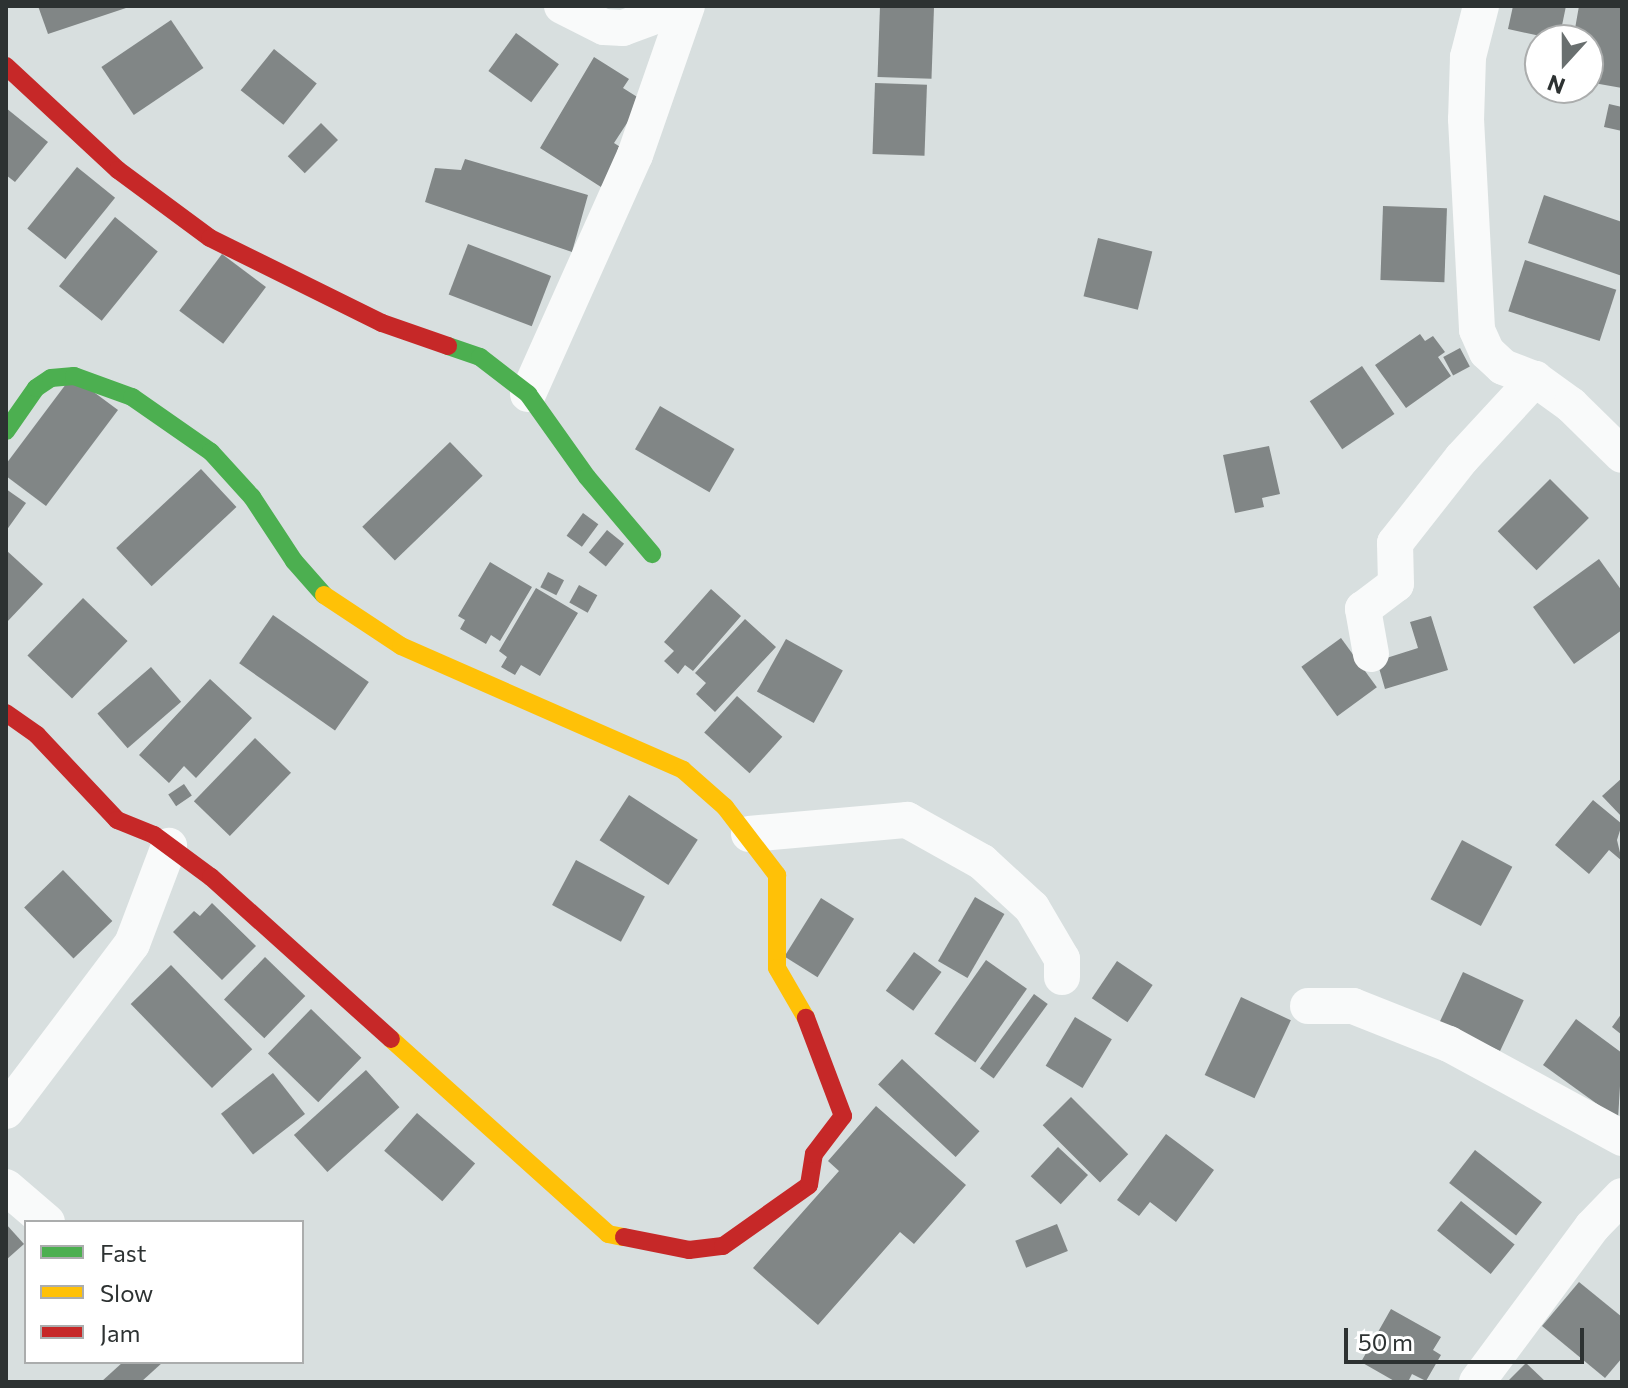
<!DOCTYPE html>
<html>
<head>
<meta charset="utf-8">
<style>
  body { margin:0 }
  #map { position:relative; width:1628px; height:1388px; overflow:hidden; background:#d8dfdf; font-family:Commissioner,sans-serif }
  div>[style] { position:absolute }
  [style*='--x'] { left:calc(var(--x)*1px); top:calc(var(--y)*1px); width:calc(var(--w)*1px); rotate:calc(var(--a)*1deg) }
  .building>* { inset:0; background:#818686; transform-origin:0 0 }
  .street>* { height:36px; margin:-18px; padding:0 18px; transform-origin:18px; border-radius:18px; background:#f9fafa }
  .fast>* { height:18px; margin:-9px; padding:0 9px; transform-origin:9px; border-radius:9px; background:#4caf50 }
  .slow>* { height:18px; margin:-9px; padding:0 9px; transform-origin:9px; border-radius:9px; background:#ffc107 }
  .jam>* { height:18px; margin:-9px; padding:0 9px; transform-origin:9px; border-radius:9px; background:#c62828 }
  span { translate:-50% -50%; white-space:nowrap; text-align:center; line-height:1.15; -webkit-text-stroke:8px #fff; paint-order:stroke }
  .frame { position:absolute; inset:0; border:8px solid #2d3232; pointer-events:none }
  .legend { position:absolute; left:24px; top:1220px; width:280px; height:144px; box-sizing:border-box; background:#fff; border:2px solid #abadad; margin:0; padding:10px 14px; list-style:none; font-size:24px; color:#2d3232 }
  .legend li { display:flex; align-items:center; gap:16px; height:40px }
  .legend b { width:40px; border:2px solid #abadad }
  .north { position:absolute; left:1524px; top:24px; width:80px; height:80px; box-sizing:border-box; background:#fff; border:2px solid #abadad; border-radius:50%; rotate:201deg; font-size:22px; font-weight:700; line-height:32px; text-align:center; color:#2d3232 }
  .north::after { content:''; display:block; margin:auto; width:28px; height:36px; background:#696f6f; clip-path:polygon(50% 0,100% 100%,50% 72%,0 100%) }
  .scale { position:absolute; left:1344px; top:1328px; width:240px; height:36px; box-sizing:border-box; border:4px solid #2d3232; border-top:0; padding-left:10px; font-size:24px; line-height:28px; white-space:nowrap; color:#2d3232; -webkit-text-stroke:6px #fff; paint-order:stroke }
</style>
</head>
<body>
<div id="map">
  <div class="building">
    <div style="clip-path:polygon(38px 6px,129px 6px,129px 7px,48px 34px)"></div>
    <div style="left:880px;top:6px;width:54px;height:71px;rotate:2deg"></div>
    <div style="clip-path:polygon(1513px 6px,1566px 6px,1559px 40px,1508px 29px)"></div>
    <div style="clip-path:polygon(1579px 6px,1622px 6px,1622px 88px,1588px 82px,1588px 40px,1573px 40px)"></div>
    <div style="left:171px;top:20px;width:58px;height:84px;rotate:56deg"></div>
    <div style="left:516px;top:33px;width:53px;height:47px;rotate:36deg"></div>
    <div style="left:274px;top:49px;width:55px;height:53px;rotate:39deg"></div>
    <div style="clip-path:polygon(594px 57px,629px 79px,623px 88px,642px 100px,614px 143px,625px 150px,601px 187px,540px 148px)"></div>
    <div style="left:875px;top:83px;width:52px;height:71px;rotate:2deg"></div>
    <div style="clip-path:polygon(1609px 104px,1622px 107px,1622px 131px,1604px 127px)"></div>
    <div style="clip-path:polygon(6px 108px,48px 142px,15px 182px,6px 175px)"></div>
    <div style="left:321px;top:123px;width:24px;height:47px;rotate:45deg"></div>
    <div style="clip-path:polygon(465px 159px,588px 195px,572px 252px,425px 202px,435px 168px,461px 170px)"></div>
    <div style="left:77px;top:167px;width:49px;height:79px;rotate:39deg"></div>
    <div style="clip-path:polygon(1544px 195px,1622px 222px,1622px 276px,1528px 243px)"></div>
    <div style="left:1383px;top:206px;width:64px;height:74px;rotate:2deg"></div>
    <div style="left:115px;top:217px;width:55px;height:89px;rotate:39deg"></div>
    <div style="left:1098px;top:238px;width:56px;height:60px;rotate:14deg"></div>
    <div style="left:468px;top:244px;width:89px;height:54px;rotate:21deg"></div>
    <div style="left:222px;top:254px;width:55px;height:71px;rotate:37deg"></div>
    <div style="left:1525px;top:260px;width:96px;height:54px;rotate:18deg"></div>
    <div style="clip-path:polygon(1420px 334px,1425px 341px,1433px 336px,1445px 352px,1438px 357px,1451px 376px,1406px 408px,1375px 365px)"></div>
    <div style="left:1460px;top:348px;width:21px;height:19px;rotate:62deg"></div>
    <div style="left:1362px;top:366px;width:58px;height:63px;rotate:56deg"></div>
    <div style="clip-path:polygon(72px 376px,118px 410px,46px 506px,6px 476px,6px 464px)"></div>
    <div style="left:660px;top:406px;width:86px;height:50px;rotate:30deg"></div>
    <div style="left:450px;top:442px;width:47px;height:122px;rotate:46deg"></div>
    <div style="clip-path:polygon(1269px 446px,1280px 494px,1262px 498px,1264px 507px,1235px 513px,1223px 455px)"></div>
    <div style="left:201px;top:469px;width:52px;height:116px;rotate:47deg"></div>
    <div style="left:1550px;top:479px;width:55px;height:74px;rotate:45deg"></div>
    <div style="clip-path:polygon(6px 489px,26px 503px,6px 531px)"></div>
    <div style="left:583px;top:513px;width:19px;height:28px;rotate:36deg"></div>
    <div style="left:607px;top:530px;width:22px;height:29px;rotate:39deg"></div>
    <div style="clip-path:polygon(6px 550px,43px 584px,6px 623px)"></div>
    <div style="clip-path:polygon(1599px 559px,1622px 591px,1622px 630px,1574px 664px,1533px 607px)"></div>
    <div style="clip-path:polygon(490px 562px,532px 587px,500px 641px,491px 635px,486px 644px,460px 629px,465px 620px,458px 616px)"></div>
    <div style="left:548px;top:572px;width:18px;height:17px;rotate:27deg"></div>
    <div style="left:579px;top:585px;width:21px;height:20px;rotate:29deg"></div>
    <div style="clip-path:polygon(536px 588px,578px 613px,540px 676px,521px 665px,515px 675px,501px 667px,507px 657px,499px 651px)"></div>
    <div style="clip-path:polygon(711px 589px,741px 616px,693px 671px,685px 665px,678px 674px,664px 661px,674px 651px,664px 642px)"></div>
    <div style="left:83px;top:598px;width:62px;height:80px;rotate:44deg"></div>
    <div style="left:273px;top:615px;width:117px;height:59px;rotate:35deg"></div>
    <div style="clip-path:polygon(1431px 616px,1448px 670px,1385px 689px,1377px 661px,1418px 648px,1410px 622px)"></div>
    <div style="clip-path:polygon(745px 619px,776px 647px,715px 712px,696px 694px,706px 683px,695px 673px)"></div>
    <div style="left:1341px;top:638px;width:61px;height:49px;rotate:54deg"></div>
    <div style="left:786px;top:639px;width:65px;height:60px;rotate:29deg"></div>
    <div style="left:151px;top:667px;width:46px;height:71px;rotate:49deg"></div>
    <div style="clip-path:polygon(210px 679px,252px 718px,196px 778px,184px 766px,169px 783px,139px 755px)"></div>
    <div style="left:737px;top:696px;width:61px;height:49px;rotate:42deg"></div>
    <div style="left:255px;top:738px;width:50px;height:88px;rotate:44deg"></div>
    <div style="clip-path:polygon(1622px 778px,1622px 817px,1602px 796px)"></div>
    <div style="left:184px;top:784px;width:14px;height:19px;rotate:56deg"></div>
    <div style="left:629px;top:795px;width:82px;height:54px;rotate:33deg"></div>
    <div style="clip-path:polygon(1593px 800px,1622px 824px,1617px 840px,1622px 861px,1609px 850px,1589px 874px,1555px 845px)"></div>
    <div style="left:1462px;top:840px;width:57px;height:67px;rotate:28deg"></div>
    <div style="left:576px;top:860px;width:78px;height:51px;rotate:28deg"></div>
    <div style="left:63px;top:870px;width:71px;height:54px;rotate:46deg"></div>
    <div style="left:975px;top:897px;width:34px;height:74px;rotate:30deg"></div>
    <div style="left:821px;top:898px;width:39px;height:69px;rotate:32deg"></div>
    <div style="clip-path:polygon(212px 903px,256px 946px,222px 980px,173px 932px,194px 911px,200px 916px)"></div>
    <div style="left:914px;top:952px;width:34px;height:48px;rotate:36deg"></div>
    <div style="left:265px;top:957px;width:56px;height:59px;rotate:44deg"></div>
    <div style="left:986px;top:960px;width:50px;height:90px;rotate:35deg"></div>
    <div style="left:1117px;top:961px;width:43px;height:45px;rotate:34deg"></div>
    <div style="left:171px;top:965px;width:117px;height:56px;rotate:46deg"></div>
    <div style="left:1463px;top:972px;width:67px;height:56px;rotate:25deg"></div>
    <div style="left:1034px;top:994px;width:17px;height:92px;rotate:36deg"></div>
    <div style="left:1241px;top:997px;width:55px;height:86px;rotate:25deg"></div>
    <div style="left:311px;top:1009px;width:70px;height:62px;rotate:44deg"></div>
    <div style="clip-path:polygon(1622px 1013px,1622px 1035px,1612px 1027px)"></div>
    <div style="left:1075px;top:1017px;width:43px;height:57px;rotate:31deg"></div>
    <div style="clip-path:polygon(1576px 1019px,1622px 1053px,1618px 1119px,1543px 1065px)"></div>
    <div style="left:902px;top:1059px;width:106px;height:35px;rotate:43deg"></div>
    <div style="left:366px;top:1070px;width:50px;height:97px;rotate:48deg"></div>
    <div style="left:273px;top:1073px;width:52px;height:66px;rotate:52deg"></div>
    <div style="left:1071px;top:1097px;width:81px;height:40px;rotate:45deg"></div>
    <div style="clip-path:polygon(876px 1106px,966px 1185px,914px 1244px,900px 1232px,818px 1325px,753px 1268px,839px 1171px,828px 1161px)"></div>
    <div style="left:417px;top:1113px;width:77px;height:50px;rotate:41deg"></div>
    <div style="clip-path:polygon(1166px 1134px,1214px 1170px,1176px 1222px,1150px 1202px,1139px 1216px,1117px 1200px)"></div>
    <div style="left:1058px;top:1147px;width:41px;height:40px;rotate:43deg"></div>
    <div style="left:1475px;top:1150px;width:85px;height:42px;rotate:38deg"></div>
    <div style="left:1461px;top:1201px;width:69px;height:38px;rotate:39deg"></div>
    <div style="clip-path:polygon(6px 1224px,24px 1244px,6px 1260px)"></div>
    <div style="left:1057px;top:1224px;width:29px;height:45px;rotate:68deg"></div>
    <div style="clip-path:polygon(1579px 1282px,1622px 1317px,1622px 1358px,1605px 1378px,1542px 1326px)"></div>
    <div style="clip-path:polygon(1391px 1309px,1441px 1337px,1433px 1350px,1441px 1355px,1426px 1381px,1412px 1374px,1408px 1382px,1396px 1382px,1361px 1362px)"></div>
    <div style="clip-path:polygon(123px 1362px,163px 1362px,141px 1382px,101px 1382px)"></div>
    <div style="clip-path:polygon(1526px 1363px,1546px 1382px,1507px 1382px)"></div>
  </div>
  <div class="street">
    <div style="--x:562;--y:6;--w:47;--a:26.6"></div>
    <div style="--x:604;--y:27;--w:19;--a:3"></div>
    <div style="--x:623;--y:28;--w:63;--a:-20.4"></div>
    <div style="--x:1481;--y:6;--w:53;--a:104.3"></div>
    <div style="--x:1468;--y:57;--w:62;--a:91.8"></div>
    <div style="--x:1466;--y:119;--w:211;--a:87"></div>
    <div style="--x:1477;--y:330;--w:24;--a:66"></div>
    <div style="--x:1487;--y:352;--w:22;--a:43"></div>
    <div style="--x:1503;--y:367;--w:34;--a:21"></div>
    <div style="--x:1535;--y:379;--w:44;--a:35.8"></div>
    <div style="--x:1571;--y:405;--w:71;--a:44.4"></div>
    <div style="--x:528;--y:394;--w:262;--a:-65.9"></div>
    <div style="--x:635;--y:155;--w:158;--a:-70.8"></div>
    <div style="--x:1371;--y:654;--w:46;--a:-100.1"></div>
    <div style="--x:1363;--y:609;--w:41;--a:-37.1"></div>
    <div style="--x:1396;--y:584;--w:41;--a:-91.4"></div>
    <div style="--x:1395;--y:543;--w:108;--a:-51.8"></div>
    <div style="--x:1462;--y:458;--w:108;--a:-47.3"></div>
    <div style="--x:749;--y:834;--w:159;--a:-5.1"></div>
    <div style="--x:907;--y:820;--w:86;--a:29.2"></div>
    <div style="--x:982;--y:862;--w:68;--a:42.6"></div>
    <div style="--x:1032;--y:908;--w:59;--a:59.5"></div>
    <div style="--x:1062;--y:959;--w:18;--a:90"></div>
    <div style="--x:1308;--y:1006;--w:45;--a:0"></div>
    <div style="--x:1353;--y:1006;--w:103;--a:21.6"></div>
    <div style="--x:1449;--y:1044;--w:197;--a:28.5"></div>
    <div style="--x:6;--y:1111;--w:209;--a:-53"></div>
    <div style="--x:132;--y:944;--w:105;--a:-69.3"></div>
    <div style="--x:6;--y:1187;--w:54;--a:40.5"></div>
    <div style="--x:1477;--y:1382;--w:193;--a:-53.4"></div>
    <div style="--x:1592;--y:1227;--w:43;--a:-45.9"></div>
  </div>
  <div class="fast">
    <div style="--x:448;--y:346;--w:34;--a:19"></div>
    <div style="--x:480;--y:357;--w:61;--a:37.6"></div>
    <div style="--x:528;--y:394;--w:102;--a:54.6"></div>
    <div style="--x:587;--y:477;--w:101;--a:49.8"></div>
    <div style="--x:6;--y:431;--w:52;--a:-55.1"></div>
    <div style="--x:36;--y:388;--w:18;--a:-34"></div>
    <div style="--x:51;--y:378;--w:23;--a:-5"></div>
    <div style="--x:74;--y:376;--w:62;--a:19.9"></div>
    <div style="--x:132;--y:397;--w:96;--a:34.8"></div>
    <div style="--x:211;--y:452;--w:61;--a:47.7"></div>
    <div style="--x:252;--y:497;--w:77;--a:56.7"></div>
    <div style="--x:294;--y:561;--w:45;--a:48.6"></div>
  </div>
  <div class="slow">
    <div style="--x:324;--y:595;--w:92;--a:33.5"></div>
    <div style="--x:401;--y:646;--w:308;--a:23.7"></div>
    <div style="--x:683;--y:770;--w:56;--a:41.4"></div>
    <div style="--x:725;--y:807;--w:86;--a:52.6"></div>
    <div style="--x:777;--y:875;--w:93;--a:90"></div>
    <div style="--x:777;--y:968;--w:58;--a:59.9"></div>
    <div style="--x:391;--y:1039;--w:292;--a:41.9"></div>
    <div style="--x:608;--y:1234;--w:16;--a:11"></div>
  </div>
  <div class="jam">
    <div style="--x:6;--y:66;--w:153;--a:42.9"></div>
    <div style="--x:118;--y:170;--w:114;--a:36.5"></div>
    <div style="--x:210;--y:238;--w:192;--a:26.3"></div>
    <div style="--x:382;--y:323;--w:70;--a:19.2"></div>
    <div style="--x:6;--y:713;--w:38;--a:35"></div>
    <div style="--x:37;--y:735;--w:117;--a:46.7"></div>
    <div style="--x:117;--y:820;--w:40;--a:22"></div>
    <div style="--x:154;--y:835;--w:71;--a:36.4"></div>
    <div style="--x:211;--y:877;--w:242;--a:42"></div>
    <div style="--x:624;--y:1237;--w:66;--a:11.3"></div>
    <div style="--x:689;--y:1250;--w:34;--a:-7"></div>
    <div style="--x:723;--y:1246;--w:105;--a:-35.3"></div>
    <div style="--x:809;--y:1185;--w:31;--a:-81"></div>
    <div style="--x:814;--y:1154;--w:48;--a:-52.7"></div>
    <div style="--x:843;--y:1116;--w:105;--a:-110.7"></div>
  </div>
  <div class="frame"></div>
  <ul class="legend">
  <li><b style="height:10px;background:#4caf50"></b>Fast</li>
  <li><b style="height:10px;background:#ffc107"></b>Slow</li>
  <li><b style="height:10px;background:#c62828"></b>Jam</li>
  </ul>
  <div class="north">N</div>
  <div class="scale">50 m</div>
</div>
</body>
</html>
